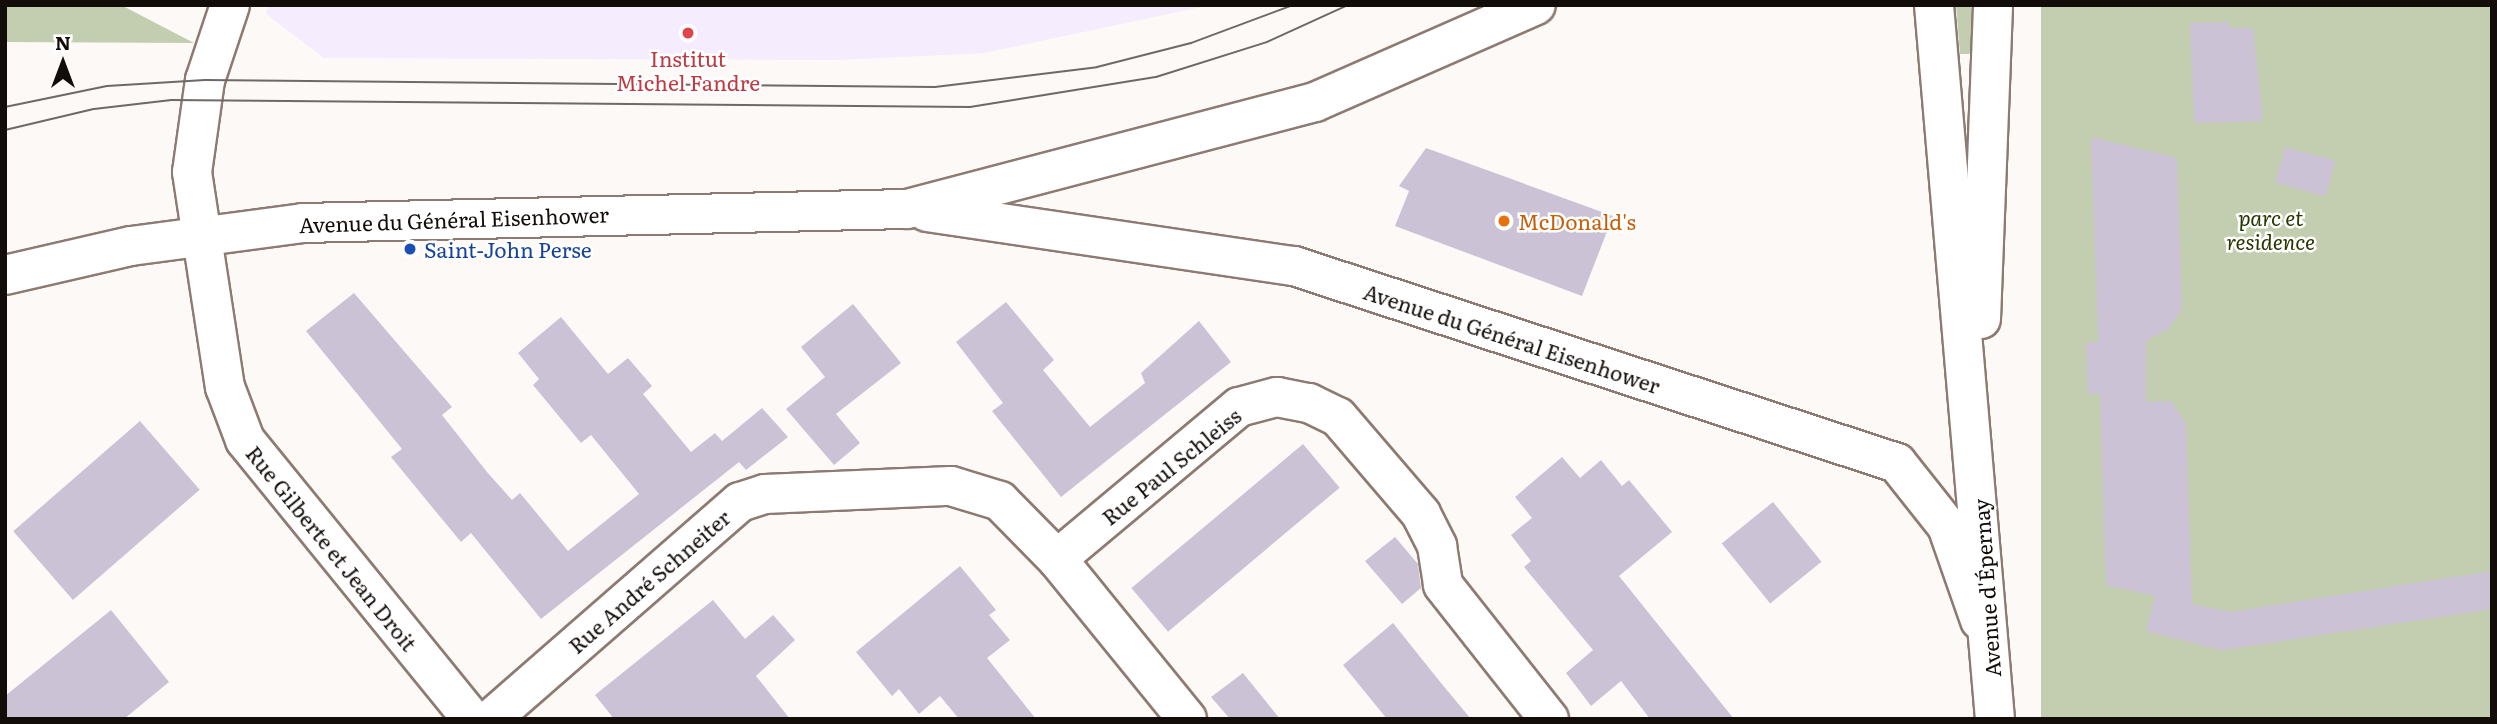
<!DOCTYPE html>
<html>
<head>
<meta charset="utf-8">
<style>
  body { margin:0 }
  #map { position:relative; width:2497px; height:724px; overflow:hidden; background:#fdf9f7; font-family:Literata,serif }
  div>[style] { position:absolute }
  [style*='--x'] { left:calc(var(--x)*1px); top:calc(var(--y)*1px); width:calc(var(--w)*1px); rotate:calc(var(--a)*1deg) }
  .medical>* { inset:0; background:#f5ecfd }
  .green>* { inset:0; background:#c3ceb0; transform-origin:0 0 }
  .building>* { inset:0; background:#cbc3d5; transform-origin:0 0 }
  .roads { filter:drop-shadow(2px 0 #8d7b73) drop-shadow(-2px 0 #8d7b73) drop-shadow(0 2px #8d7b73) drop-shadow(0 -2px #8d7b73) }
  .street>* { height:38px; margin:-19px; padding:0 19px; transform-origin:19px; border-radius:19px; background:#fff }
  .secondary>* { height:38px; margin:-19px; padding:0 19px; transform-origin:19px; border-radius:19px; background:#fff }
  .tram>* { height:2px; margin:-1px; padding:0 1px; transform-origin:1px; border-radius:1px; background:#6e6866 }
  .dots>* { width:19px; height:19px; translate:-50% -50%; box-sizing:border-box; border:4px solid #fff; border-radius:50% }
  span { translate:-50% -50%; white-space:nowrap; text-align:center; line-height:1.15; -webkit-text-stroke:5px #fff; paint-order:stroke }
  .health-label { font-size:21px; color:#be3a42 }
  .park-label { font-size:21px; color:#283600; font-style:italic }
  .street-label { font-size:21px; color:#130d0a }
  .food-label { font-size:21px; color:#c56008 }
  .left { translate:0 -50%; text-align:left }
  .transit-label { font-size:21px; color:#164399 }
  .frame { position:absolute; inset:0; border:7px solid #130d0a; pointer-events:none }
  .north { position:absolute; left:28px; top:28px; width:70px; height:70px; -webkit-text-stroke:5px #fff; paint-order:stroke; rotate:0deg; font-size:19px; font-weight:700; line-height:28px; text-align:center; color:#130d0a }
  .north::after { content:''; display:block; margin:auto; width:24px; height:32px; background:#130d0a; clip-path:polygon(50% 0,100% 100%,50% 72%,0 100%) }
</style>
</head>
<body>
<div id="map">
  <div class="medical">
    <div style="clip-path:polygon(269px 5px,1211px 5px,984px 53px,840px 60px,324px 58px,266px 14px)"></div>
  </div>
  <div class="green">
    <div style="clip-path:polygon(5px 5px,121px 5px,194px 43px,5px 42px)"></div>
    <div style="clip-path:polygon(1956px 5px,1979px 5px,1981px 45px,1969px 54px,1960px 54px)"></div>
    <div style="left:2041px;top:5px;width:451px;height:715px"></div>
  </div>
  <div class="building">
    <div style="clip-path:polygon(2229px 22px,2230px 28px,2253px 28px,2263px 121px,2194px 123px,2190px 23px)"></div>
    <div style="clip-path:polygon(2091px 137px,2177px 158px,2182px 309px,2169px 328px,2146px 341px,2146px 402px,2171px 401px,2186px 424px,2192px 604px,2230px 612px,2492px 571px,2492px 609px,2222px 650px,2146px 631px,2155px 596px,2106px 585px,2100px 393px,2088px 394px,2086px 343px,2098px 342px)"></div>
    <div style="left:2285px;top:147px;width:52px;height:37px;rotate:15deg"></div>
    <div style="clip-path:polygon(1426px 148px,1613px 216px,1582px 296px,1395px 226px,1409px 191px,1399px 186px)"></div>
    <div style="clip-path:polygon(354px 293px,452px 407px,442px 415px,487px 472px,512px 500px,520px 493px,568px 551px,639px 494px,591px 435px,581px 443px,533px 385px,539px 379px,518px 353px,561px 317px,608px 374px,628px 358px,652px 386px,643px 394px,691px 452px,715px 433px,722px 441px,762px 408px,788px 437px,746px 470px,739px 462px,541px 619px,471px 533px,461px 542px,437px 513px,391px 457px,402px 449px,306px 331px)"></div>
    <div style="clip-path:polygon(1006px 302px,1054px 360px,1043px 370px,1090px 427px,1145px 383px,1141px 373px,1199px 321px,1231px 362px,1061px 497px,992px 411px,1003px 403px,956px 342px)"></div>
    <div style="clip-path:polygon(853px 304px,901px 363px,836px 414px,860px 443px,834px 465px,786px 409px,825px 377px,801px 347px)"></div>
    <div style="left:140px;top:421px;width:91px;height:168px;rotate:49deg"></div>
    <div style="left:1303px;top:444px;width:57px;height:224px;rotate:50deg"></div>
    <div style="clip-path:polygon(1562px 457px,1580px 478px,1601px 460px,1622px 486px,1629px 480px,1672px 532px,1619px 576px,1734px 719px,1650px 719px,1621px 681px,1591px 706px,1566px 673px,1593px 650px,1524px 567px,1531px 561px,1511px 535px,1532px 518px,1515px 497px)"></div>
    <div style="left:1773px;top:502px;width:77px;height:66px;rotate:51deg"></div>
    <div style="clip-path:polygon(1395px 537px,1418px 564px,1421px 588px,1402px 604px,1365px 561px)"></div>
    <div style="clip-path:polygon(960px 566px,996px 610px,989px 615px,1010px 640px,987px 658px,1036px 719px,959px 719px,940px 696px,919px 714px,899px 689px,892px 696px,856px 652px)"></div>
    <div style="clip-path:polygon(713px 600px,745px 639px,773px 615px,795px 640px,756px 676px,790px 719px,614px 719px,595px 695px)"></div>
    <div style="clip-path:polygon(111px 610px,169px 682px,124px 719px,5px 719px,5px 696px)"></div>
    <div style="clip-path:polygon(1393px 623px,1441px 683px,1471px 719px,1387px 719px,1343px 665px)"></div>
    <div style="clip-path:polygon(1243px 673px,1280px 719px,1230px 719px,1211px 697px)"></div>
  </div>
  <div class="roads">
    <div class="street">
      <div style="--x:230;--y:5;--w:79;--a:108.4"></div>
      <div style="--x:205;--y:80;--w:93;--a:98"></div>
      <div style="--x:192;--y:172;--w:218;--a:81.3"></div>
      <div style="--x:225;--y:387;--w:57;--a:69.3"></div>
      <div style="--x:245;--y:440;--w:360;--a:50.9"></div>
      <div style="--x:927;--y:212;--w:371;--a:8.4"></div>
      <div style="--x:1294;--y:266;--w:634;--a:18.09"></div>
      <div style="--x:1897;--y:463;--w:80;--a:51.6"></div>
      <div style="--x:1947;--y:526;--w:100;--a:70.7"></div>
      <div style="--x:5;--y:275;--w:129;--a:-13"></div>
      <div style="--x:131;--y:246;--w:174;--a:-7.6"></div>
      <div style="--x:303;--y:223;--w:604;--a:-1.33"></div>
      <div style="--x:907;--y:209;--w:422;--a:-14.7"></div>
      <div style="--x:1315;--y:102;--w:241;--a:-23.7"></div>
      <div style="--x:1057;--y:559;--w:237;--a:-39.9"></div>
      <div style="--x:1239;--y:407;--w:39;--a:-15"></div>
      <div style="--x:1277;--y:397;--w:33;--a:11"></div>
      <div style="--x:1309;--y:403;--w:32;--a:26"></div>
      <div style="--x:1338;--y:417;--w:128;--a:49.4"></div>
      <div style="--x:1421;--y:514;--w:36;--a:63"></div>
      <div style="--x:1437;--y:546;--w:39;--a:81"></div>
      <div style="--x:1443;--y:585;--w:171;--a:51.7"></div>
      <div style="--x:491;--y:719;--w:330;--a:-41.1"></div>
      <div style="--x:740;--y:502;--w:26;--a:-18"></div>
      <div style="--x:765;--y:494;--w:186;--a:-2.5"></div>
      <div style="--x:951;--y:486;--w:51;--a:17"></div>
      <div style="--x:1000;--y:501;--w:81;--a:45.5"></div>
      <div style="--x:1057;--y:559;--w:206;--a:50.9"></div>
    </div>
    <div class="secondary">
      <div style="--x:1934;--y:5;--w:717;--a:85.12"></div>
      <div style="--x:1981;--y:319;--w:314;--a:-87.8"></div>
    </div>
  </div>
  <div class="tram">
    <div style="--x:5;--y:107;--w:104;--a:-11.6"></div>
    <div style="--x:107;--y:86;--w:98;--a:-3.5"></div>
    <div style="--x:205;--y:80;--w:730;--a:0.55"></div>
    <div style="--x:935;--y:87;--w:163;--a:-7"></div>
    <div style="--x:1097;--y:67;--w:97;--a:-14.3"></div>
    <div style="--x:1191;--y:43;--w:109;--a:-20.4"></div>
    <div style="--x:5;--y:130;--w:91;--a:-13.3"></div>
    <div style="--x:94;--y:109;--w:78;--a:-6.7"></div>
    <div style="--x:171;--y:100;--w:799;--a:0.5"></div>
    <div style="--x:970;--y:107;--w:188;--a:-9.2"></div>
    <div style="--x:1156;--y:77;--w:116;--a:-17.5"></div>
    <div style="--x:1267;--y:42;--w:89;--a:-24.6"></div>
  </div>
  <div class="dots">
    <div style="left:688px;top:33px;background:#e0444e"></div>
    <div style="left:1504px;top:221px;background:#e8710a"></div>
    <div style="left:410px;top:249px;background:#1a4fb4"></div>
  </div>
  <div class="health-label">
    <span style="left:688px;top:70px">Institut<br>Michel Fandre</span>
  </div>
  <div class="park-label">
    <span style="left:2271px;top:229px">parc et<br>residence</span>
  </div>
  <div class="street-label">
    <span style="left:454px;top:219px;rotate:-2deg">Avenue du Général Eisenhower</span>
    <span style="left:1512px;top:338px;rotate:18deg">Avenue du Général Eisenhower</span>
    <span style="left:1171px;top:466px;rotate:-39deg">Rue Paul Schleiss</span>
    <span style="left:332px;top:548px;rotate:51deg">Rue Gilberte et Jean Droit</span>
    <span style="left:649px;top:581px;rotate:-41deg">Rue André Schneiter</span>
    <span style="left:1986px;top:588px;rotate:-94deg">Avenue d'Épernay</span>
  </div>
  <div class="food-label">
    <span class="left" style="left:1518px;top:221px">McDonald's</span>
  </div>
  <div class="transit-label">
    <span class="left" style="left:424px;top:249px">Saint-John Perse</span>
  </div>
  <div class="frame"></div>
  <div class="north">N</div>
</div>
</body>
</html>
